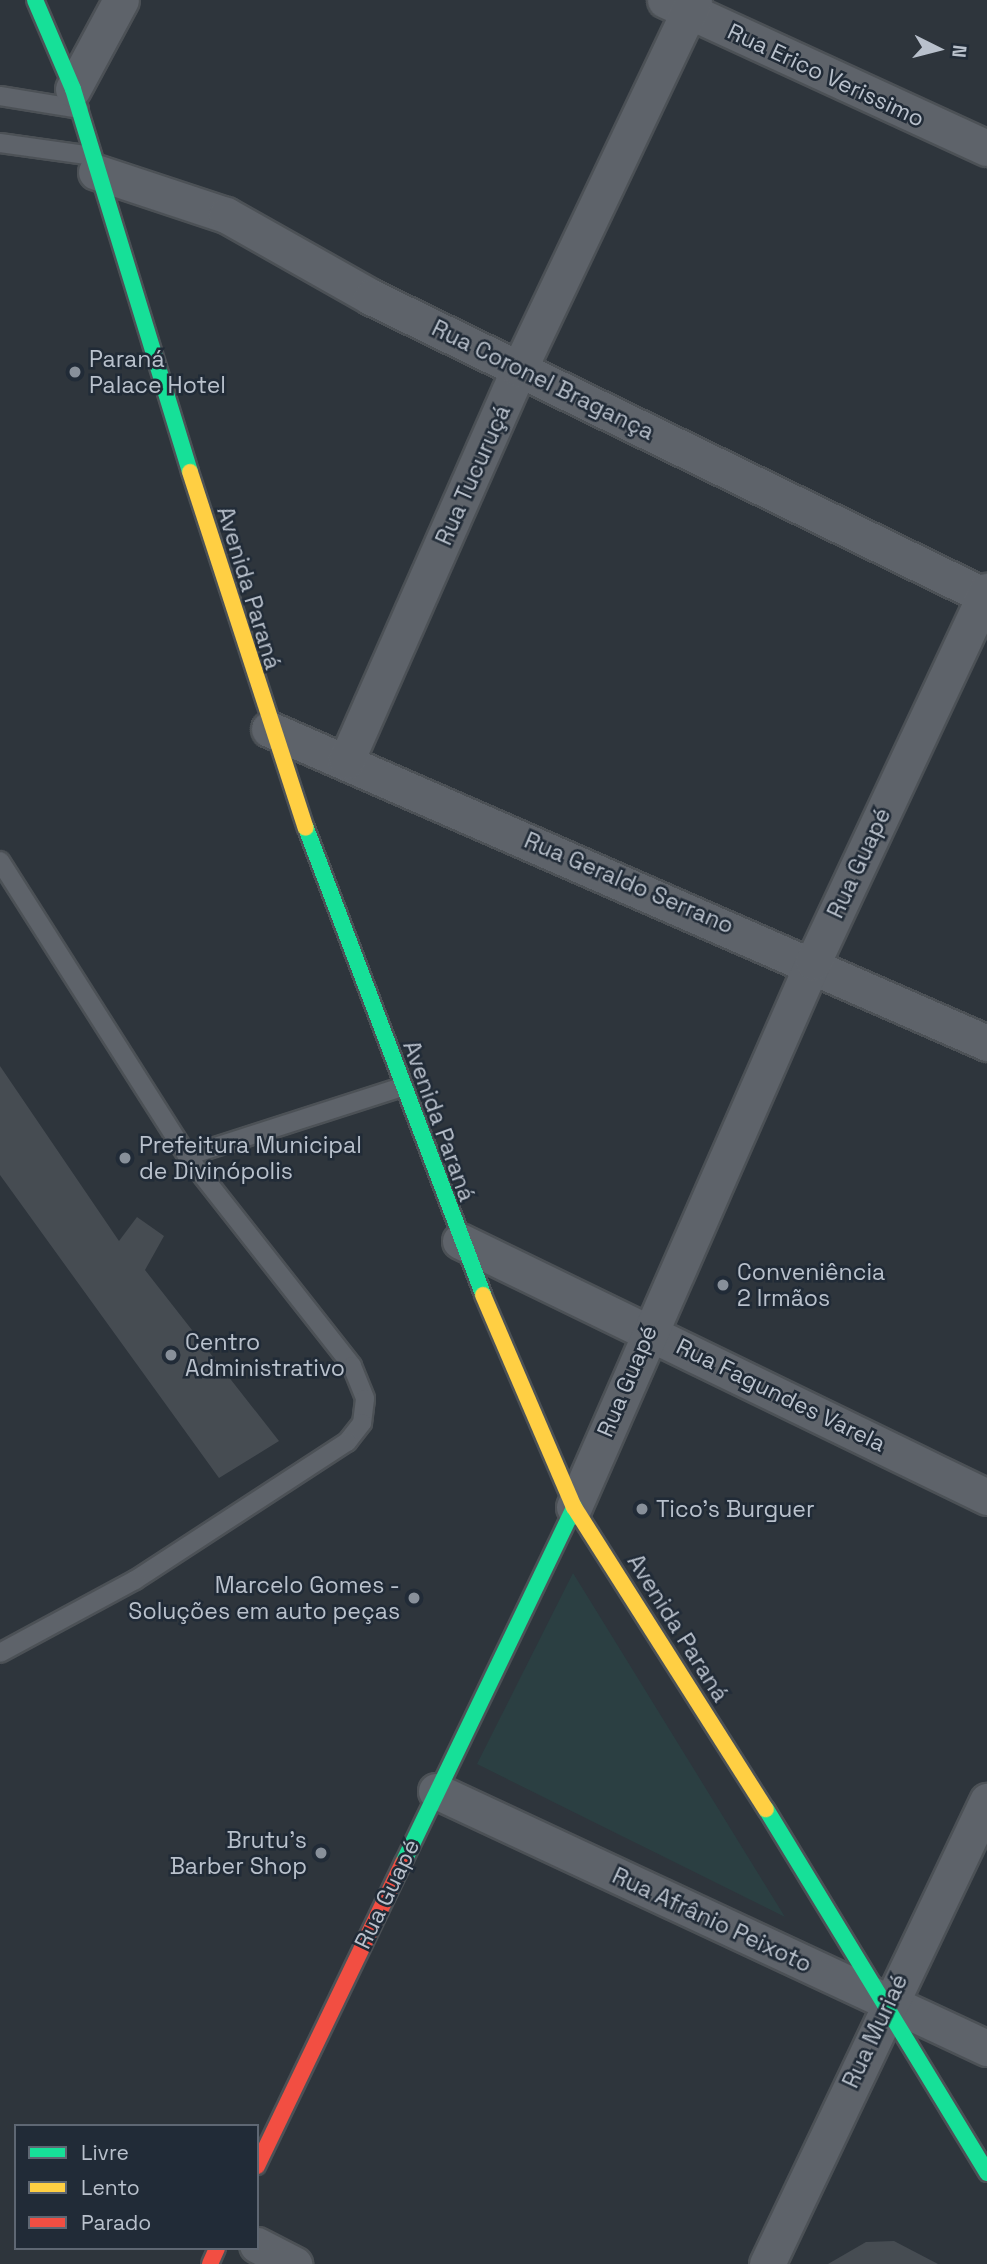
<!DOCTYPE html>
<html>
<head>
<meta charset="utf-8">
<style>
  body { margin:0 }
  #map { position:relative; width:987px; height:2264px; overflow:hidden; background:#2e353c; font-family:"Space Grotesk",sans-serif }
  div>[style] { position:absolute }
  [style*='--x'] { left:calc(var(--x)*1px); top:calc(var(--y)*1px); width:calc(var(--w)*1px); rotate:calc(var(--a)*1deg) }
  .green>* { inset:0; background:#2b3f42 }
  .building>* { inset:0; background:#464c52 }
  .roads { filter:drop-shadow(2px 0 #4c5156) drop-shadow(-2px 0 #4c5156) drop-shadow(0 2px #4c5156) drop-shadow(0 -2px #4c5156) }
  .lane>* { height:18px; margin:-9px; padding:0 9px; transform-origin:9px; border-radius:9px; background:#5e636a }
  .street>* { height:35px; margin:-17.5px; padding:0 17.5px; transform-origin:17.5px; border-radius:17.5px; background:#5e636a }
  .fast>* { height:16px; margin:-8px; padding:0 8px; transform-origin:8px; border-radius:8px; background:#16e098 }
  .slow>* { height:16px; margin:-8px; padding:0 8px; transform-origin:8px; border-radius:8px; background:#ffcf43 }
  .jam>* { height:16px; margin:-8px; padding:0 8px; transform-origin:8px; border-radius:8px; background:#f24e42 }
  .dots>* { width:19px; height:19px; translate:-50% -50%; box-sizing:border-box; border:4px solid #212b37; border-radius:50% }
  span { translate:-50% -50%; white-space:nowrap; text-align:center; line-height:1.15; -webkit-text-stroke:5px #212b37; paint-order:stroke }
  .street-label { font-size:23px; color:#b9c1cc }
  .poi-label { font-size:23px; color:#b9c1cc }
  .left { translate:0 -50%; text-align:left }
  .right { translate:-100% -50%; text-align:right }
  .legend { position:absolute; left:14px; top:2124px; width:245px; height:126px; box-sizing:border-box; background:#212b37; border:2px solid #5e6773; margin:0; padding:9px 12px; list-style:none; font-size:21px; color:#b9c1cc }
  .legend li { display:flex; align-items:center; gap:14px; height:35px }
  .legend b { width:35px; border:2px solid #5e6773 }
  .north { position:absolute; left:903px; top:14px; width:70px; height:70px; -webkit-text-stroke:5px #212b37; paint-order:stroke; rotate:96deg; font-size:19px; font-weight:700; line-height:28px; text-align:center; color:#b9c1cc }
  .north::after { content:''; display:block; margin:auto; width:24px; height:32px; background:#b9c1cc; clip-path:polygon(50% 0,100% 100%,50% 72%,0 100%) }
</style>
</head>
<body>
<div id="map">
  <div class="green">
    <div style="clip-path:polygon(573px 1573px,785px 1917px,477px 1764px)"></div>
  </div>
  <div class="building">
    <div style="clip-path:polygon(0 1066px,119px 1241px,137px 1217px,164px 1236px,145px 1270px,279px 1441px,219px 1478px,0 1175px)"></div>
    <div style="clip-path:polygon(894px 2241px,938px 2264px,828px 2264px,866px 2242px)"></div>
  </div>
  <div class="roads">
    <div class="lane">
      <div style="--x:0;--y:96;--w:80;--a:9.3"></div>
      <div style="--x:0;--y:143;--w:93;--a:8"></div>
      <div style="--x:0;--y:861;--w:349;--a:57.6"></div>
      <div style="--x:187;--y:1156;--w:267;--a:51.8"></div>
      <div style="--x:352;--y:1366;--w:35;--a:68"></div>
      <div style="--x:365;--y:1399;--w:24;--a:97"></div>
      <div style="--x:362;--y:1423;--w:24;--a:128"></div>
      <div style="--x:347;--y:1442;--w:253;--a:146.9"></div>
      <div style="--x:135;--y:1580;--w:153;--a:151.6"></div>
      <div style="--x:187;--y:1156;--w:226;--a:-17.8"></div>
    </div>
    <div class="street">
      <div style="--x:665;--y:0;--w:354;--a:24.7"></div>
      <div style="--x:73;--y:89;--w:101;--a:-61.7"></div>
      <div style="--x:96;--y:172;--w:137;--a:18.3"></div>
      <div style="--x:226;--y:215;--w:167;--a:29.5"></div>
      <div style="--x:371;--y:297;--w:685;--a:25.97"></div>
      <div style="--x:269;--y:729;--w:784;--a:23.62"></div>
      <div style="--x:346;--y:761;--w:428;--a:-66.2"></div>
      <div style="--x:519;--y:369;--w:408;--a:-64.6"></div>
      <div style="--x:460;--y:1241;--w:586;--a:25.91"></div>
      <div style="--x:574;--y:1507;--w:595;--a:-66.32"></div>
      <div style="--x:813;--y:962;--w:410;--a:-64.9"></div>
      <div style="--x:436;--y:1791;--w:608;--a:25.01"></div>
      <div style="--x:257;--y:2245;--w:42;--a:27.2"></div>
      <div style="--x:767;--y:2264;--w:513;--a:-64.58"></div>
    </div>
    <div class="fast">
      <div style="--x:35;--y:0;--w:97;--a:66.9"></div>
      <div style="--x:73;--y:89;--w:400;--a:73"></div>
      <div style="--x:306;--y:828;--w:499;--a:69.2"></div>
      <div style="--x:766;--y:1809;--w:426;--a:58.7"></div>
      <div style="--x:403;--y:1863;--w:395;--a:-64.3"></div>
    </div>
    <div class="slow">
      <div style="--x:190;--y:472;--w:374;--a:72"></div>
      <div style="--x:483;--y:1295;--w:231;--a:66.8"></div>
      <div style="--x:574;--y:1507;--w:358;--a:57.6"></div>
    </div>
    <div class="jam">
      <div style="--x:257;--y:2166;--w:336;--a:-64.3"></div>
      <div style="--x:210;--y:2264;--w:17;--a:-66"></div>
    </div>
  </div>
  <div class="dots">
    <div style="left:75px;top:372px;background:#88909a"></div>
    <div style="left:125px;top:1158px;background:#88909a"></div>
    <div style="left:723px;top:1285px;background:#88909a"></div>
    <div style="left:171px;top:1355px;background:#88909a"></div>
    <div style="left:642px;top:1509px;background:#88909a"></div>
    <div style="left:414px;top:1598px;background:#88909a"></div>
    <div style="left:321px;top:1853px;background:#88909a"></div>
  </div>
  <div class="street-label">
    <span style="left:826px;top:75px;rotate:25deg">Rua Erico Verissimo</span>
    <span style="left:543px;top:380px;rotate:26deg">Rua Coronel Bragança</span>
    <span style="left:473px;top:475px;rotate:-66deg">Rua Tucuruçá</span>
    <span style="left:249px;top:588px;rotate:73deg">Avenida Paraná</span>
    <span style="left:859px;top:863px;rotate:-65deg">Rua Guapé</span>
    <span style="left:629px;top:883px;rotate:23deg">Rua Geraldo Serrano</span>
    <span style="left:439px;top:1121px;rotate:70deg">Avenida Paraná</span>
    <span style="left:627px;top:1381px;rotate:-67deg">Rua Guapé</span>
    <span style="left:781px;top:1395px;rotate:26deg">Rua Fagundes Varela</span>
    <span style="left:678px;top:1628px;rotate:58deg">Avenida Paraná</span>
    <span style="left:387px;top:1894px;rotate:-64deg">Rua Guapé</span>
    <span style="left:712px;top:1920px;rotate:25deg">Rua Afrânio Peixoto</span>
    <span style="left:875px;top:2031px;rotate:-65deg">Rua Muriaé</span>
  </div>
  <div class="poi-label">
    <span class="left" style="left:89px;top:372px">Paraná<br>Palace Hotel</span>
    <span class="left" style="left:139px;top:1158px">Prefeitura Municipal<br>de Divinópolis</span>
    <span class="left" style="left:737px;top:1285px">Conveniência<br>2 Irmãos</span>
    <span class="left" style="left:185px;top:1355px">Centro<br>Administrativo</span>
    <span class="left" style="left:656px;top:1509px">Tico's Burguer</span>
    <span class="right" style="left:400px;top:1598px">Marcelo Gomes -<br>Soluções em auto peças</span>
    <span class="right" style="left:307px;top:1853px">Brutu's<br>Barber Shop</span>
  </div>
  <ul class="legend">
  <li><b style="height:9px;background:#16e098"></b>Livre</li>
  <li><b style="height:9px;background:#ffcf43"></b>Lento</li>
  <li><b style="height:9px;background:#f24e42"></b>Parado</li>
  </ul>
  <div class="north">N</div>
</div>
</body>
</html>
